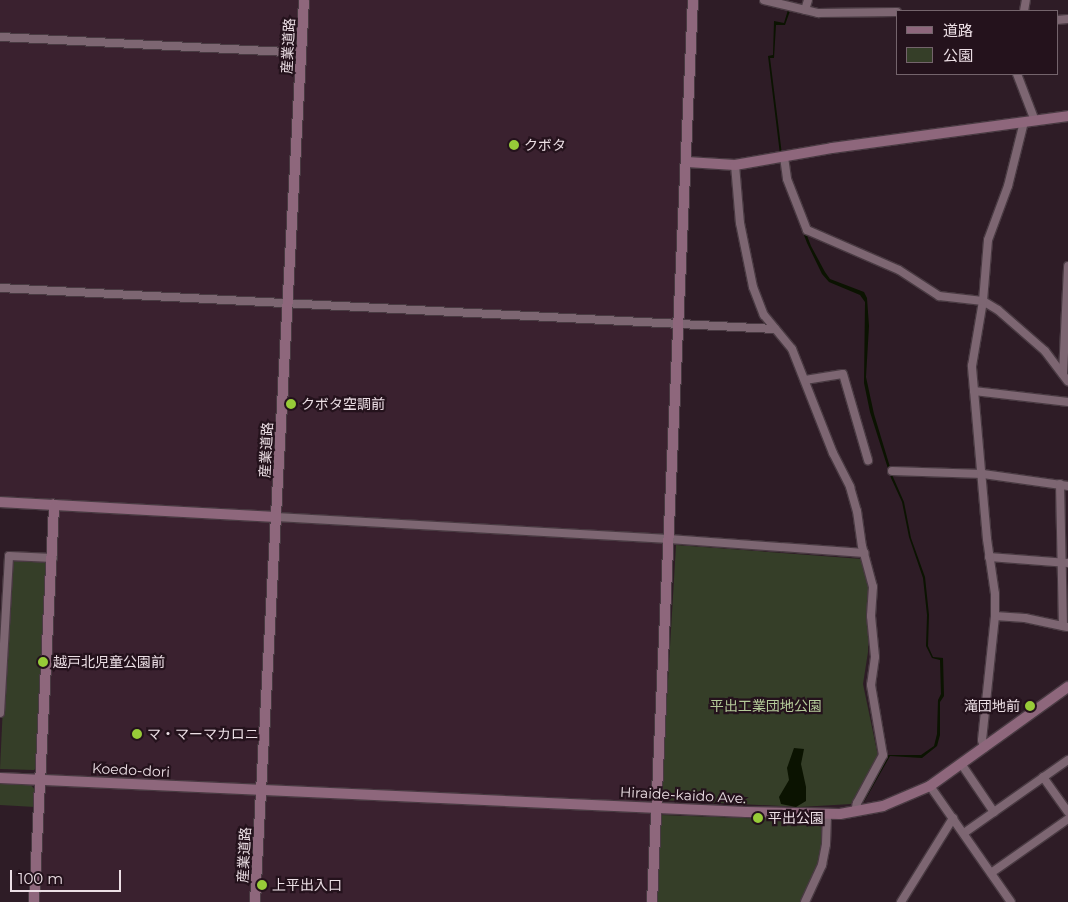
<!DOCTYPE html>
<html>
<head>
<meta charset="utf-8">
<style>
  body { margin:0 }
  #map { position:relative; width:1068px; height:902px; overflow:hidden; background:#2e1c26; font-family:Montserrat,"Noto Sans JP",sans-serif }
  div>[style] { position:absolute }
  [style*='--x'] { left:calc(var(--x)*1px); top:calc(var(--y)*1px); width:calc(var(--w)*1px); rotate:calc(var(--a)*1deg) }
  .built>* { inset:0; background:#3a212f }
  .green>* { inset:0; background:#353e28 }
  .water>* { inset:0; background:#0b1301 }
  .roads { filter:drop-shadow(1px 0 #493a42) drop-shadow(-1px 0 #493a42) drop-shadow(0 1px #493a42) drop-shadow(0 -1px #493a42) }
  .street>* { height:8px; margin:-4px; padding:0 4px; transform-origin:4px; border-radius:4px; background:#7d6672 }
  .secondary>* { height:10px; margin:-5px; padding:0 5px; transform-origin:5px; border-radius:5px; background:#8e677c }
  .dots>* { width:14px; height:14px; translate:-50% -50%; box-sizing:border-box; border:2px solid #24121c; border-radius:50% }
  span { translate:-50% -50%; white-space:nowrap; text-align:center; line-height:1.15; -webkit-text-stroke:4.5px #24121c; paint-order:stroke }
  .street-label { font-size:14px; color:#ecdfe5 }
  .poi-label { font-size:14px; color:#ecdfe5 }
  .left { translate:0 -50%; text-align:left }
  .right { translate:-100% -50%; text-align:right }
  .park-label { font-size:14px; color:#b5cb9a }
  .legend { position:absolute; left:896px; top:10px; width:162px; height:65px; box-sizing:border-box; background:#24121c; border:1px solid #74646c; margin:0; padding:6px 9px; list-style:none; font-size:15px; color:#ecdfe5 }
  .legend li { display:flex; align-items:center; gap:10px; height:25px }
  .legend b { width:25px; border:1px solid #74646c }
  .scale { position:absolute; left:10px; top:870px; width:111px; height:22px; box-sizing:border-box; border:2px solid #ecdfe5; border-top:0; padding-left:6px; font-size:15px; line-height:18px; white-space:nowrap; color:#ecdfe5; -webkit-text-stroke:4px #24121c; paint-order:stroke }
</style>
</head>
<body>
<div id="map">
  <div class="built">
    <div style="clip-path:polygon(0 0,688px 0,647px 902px,38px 902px,60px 499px,0 496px)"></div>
  </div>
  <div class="green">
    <div style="clip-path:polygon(676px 545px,862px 559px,870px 591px,868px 652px,863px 684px,878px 756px,851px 804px,800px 807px,661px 800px)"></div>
    <div style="clip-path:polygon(10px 557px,48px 560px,37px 767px,34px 770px,0 769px)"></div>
    <div style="clip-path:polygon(0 783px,30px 784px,36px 791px,35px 807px,0 805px)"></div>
    <div style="clip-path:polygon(661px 815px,826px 821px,826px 844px,804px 902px,656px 902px)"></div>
  </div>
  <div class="water">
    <div style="clip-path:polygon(788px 10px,790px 11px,785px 25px,776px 25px,774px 58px,770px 58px,785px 179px,811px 246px,825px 272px,830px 279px,864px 292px,867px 298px,869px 326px,866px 377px,874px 414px,893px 477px,904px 502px,911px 538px,925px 577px,929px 615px,928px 646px,933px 657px,943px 658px,944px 696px,940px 702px,940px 735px,937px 746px,922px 758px,890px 756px,864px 802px,861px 801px,888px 755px,921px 755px,934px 746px,937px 734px,938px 700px,941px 694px,940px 660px,932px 658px,926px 646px,927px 615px,923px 578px,909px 537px,902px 502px,891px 478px,870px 412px,864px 383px,865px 302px,860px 295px,829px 282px,822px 274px,807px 243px,783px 179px,768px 56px,773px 55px,774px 21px,784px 23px)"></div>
    <div style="clip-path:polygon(794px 748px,804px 749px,801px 764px,806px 787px,806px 801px,796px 807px,781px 804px,779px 797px,789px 780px,787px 768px)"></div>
  </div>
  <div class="roads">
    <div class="street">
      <div style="--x:764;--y:0;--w:56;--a:13.5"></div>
      <div style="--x:818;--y:13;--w:79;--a:-0.7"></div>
      <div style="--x:805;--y:10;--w:10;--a:-73"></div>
      <div style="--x:1024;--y:11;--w:11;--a:-80"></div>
      <div style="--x:1057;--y:20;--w:11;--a:-5"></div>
      <div style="--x:0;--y:37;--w:301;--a:3"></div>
      <div style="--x:1017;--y:74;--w:50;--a:69"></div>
      <div style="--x:784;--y:157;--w:22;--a:82"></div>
      <div style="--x:787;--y:179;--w:55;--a:68.6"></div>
      <div style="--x:807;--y:230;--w:100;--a:23.5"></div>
      <div style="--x:899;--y:270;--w:48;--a:33"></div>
      <div style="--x:939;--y:296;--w:44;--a:6.5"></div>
      <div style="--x:983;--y:301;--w:17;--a:31"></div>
      <div style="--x:998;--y:310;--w:62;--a:41.1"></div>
      <div style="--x:1045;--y:351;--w:38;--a:53"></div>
      <div style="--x:735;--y:165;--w:58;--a:85.1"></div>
      <div style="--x:740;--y:223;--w:65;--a:78.5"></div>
      <div style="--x:753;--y:287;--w:30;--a:69"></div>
      <div style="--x:764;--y:315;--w:44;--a:50.5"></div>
      <div style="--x:792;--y:349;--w:112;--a:68.5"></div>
      <div style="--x:833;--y:453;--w:38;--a:63"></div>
      <div style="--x:850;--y:487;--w:25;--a:74"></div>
      <div style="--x:857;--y:511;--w:35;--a:82"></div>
      <div style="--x:862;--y:546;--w:42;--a:75"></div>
      <div style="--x:873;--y:587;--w:29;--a:94"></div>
      <div style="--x:871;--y:616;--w:41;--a:84.4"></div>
      <div style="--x:875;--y:657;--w:28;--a:98"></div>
      <div style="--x:871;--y:685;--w:71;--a:80.3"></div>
      <div style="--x:883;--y:755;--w:55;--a:118.4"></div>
      <div style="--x:857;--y:803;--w:9;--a:103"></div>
      <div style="--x:0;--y:288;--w:776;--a:3.03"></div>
      <div style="--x:1063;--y:374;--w:108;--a:-87.3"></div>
      <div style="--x:805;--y:380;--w:38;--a:-9"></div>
      <div style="--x:843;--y:374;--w:90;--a:73.8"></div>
      <div style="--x:974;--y:391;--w:95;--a:6.7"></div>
      <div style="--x:892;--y:471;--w:91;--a:1.9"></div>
      <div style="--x:983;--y:474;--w:86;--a:8"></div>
      <div style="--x:1060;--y:484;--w:142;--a:88.8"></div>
      <div style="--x:276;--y:517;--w:394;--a:3.2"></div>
      <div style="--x:669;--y:539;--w:196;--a:4.1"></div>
      <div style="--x:989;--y:557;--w:79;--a:4.3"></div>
      <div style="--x:995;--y:616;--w:30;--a:4"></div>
      <div style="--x:1025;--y:618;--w:43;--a:12.1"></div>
      <div style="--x:0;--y:713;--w:157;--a:-86.7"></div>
      <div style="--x:9;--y:556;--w:44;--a:2.6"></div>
      <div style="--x:984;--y:748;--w:8;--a:-104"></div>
      <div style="--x:982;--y:740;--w:125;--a:-84"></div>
      <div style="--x:995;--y:616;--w:22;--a:-90"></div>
      <div style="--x:995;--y:594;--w:56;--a:-98.3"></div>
      <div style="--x:987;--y:539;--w:174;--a:-95"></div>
      <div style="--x:972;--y:366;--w:66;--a:-80.4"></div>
      <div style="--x:983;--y:301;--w:61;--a:-85.3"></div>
      <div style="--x:988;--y:240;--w:58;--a:-69.7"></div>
      <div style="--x:1008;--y:186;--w:66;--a:-76"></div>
      <div style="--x:962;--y:765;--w:57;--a:55.8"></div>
      <div style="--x:1043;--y:777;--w:43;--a:54.5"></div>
      <div style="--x:930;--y:786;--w:141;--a:55.1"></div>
      <div style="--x:964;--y:833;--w:127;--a:-35.1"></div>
      <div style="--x:991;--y:873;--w:94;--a:-35"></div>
      <div style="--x:805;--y:902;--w:41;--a:-65.3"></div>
      <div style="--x:822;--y:865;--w:21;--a:-79"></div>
      <div style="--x:826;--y:844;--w:30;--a:-88"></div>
      <div style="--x:901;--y:902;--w:99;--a:-58.2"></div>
    </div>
    <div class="secondary">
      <div style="--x:687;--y:162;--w:48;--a:3.6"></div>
      <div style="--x:735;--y:165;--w:98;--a:-9.9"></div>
      <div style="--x:832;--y:148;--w:238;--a:-7.7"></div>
      <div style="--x:0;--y:502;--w:276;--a:3.1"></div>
      <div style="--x:0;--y:778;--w:747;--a:2.61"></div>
      <div style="--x:746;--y:812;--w:94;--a:1.2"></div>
      <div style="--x:840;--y:814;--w:44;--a:-10.5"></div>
      <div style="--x:883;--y:806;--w:51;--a:-23.1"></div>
      <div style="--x:930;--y:786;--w:170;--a:-35.7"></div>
      <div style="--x:34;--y:902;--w:398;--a:-87.1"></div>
      <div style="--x:255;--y:902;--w:903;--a:-86.89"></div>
      <div style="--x:652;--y:902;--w:903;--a:-87.4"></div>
    </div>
  </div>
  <div class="dots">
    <div style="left:514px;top:145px;background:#97cb38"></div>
    <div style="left:291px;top:404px;background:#97cb38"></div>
    <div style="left:43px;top:662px;background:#97cb38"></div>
    <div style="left:1030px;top:706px;background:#97cb38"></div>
    <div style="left:137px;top:734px;background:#97cb38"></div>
    <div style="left:758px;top:818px;background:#97cb38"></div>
    <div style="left:262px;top:885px;background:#97cb38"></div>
  </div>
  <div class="street-label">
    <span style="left:288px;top:46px;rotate:-87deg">産業道路</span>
    <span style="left:266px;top:450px;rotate:-87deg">産業道路</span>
    <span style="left:131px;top:770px;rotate:3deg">Koedo-dori</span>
    <span style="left:683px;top:795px;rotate:3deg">Hiraide-kaido Ave.</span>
    <span style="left:244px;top:855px;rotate:-87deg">産業道路</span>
  </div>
  <div class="poi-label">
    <span class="left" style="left:524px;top:145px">クボタ</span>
    <span class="left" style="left:301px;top:404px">クボタ空調前</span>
    <span class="left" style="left:53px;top:662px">越戸北児童公園前</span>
    <span class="right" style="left:1020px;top:706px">滝団地前</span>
    <span class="left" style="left:147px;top:734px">マ・マーマカロニ</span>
    <span class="left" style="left:768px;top:818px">平出公園</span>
    <span class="left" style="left:272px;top:885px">上平出入口</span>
  </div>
  <div class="park-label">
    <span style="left:766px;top:706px">平出工業団地公園</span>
  </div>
  <ul class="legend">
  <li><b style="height:6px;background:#8e677c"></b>道路</li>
  <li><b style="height:14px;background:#353e28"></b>公園</li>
  </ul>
  <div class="scale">100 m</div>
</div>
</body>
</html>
